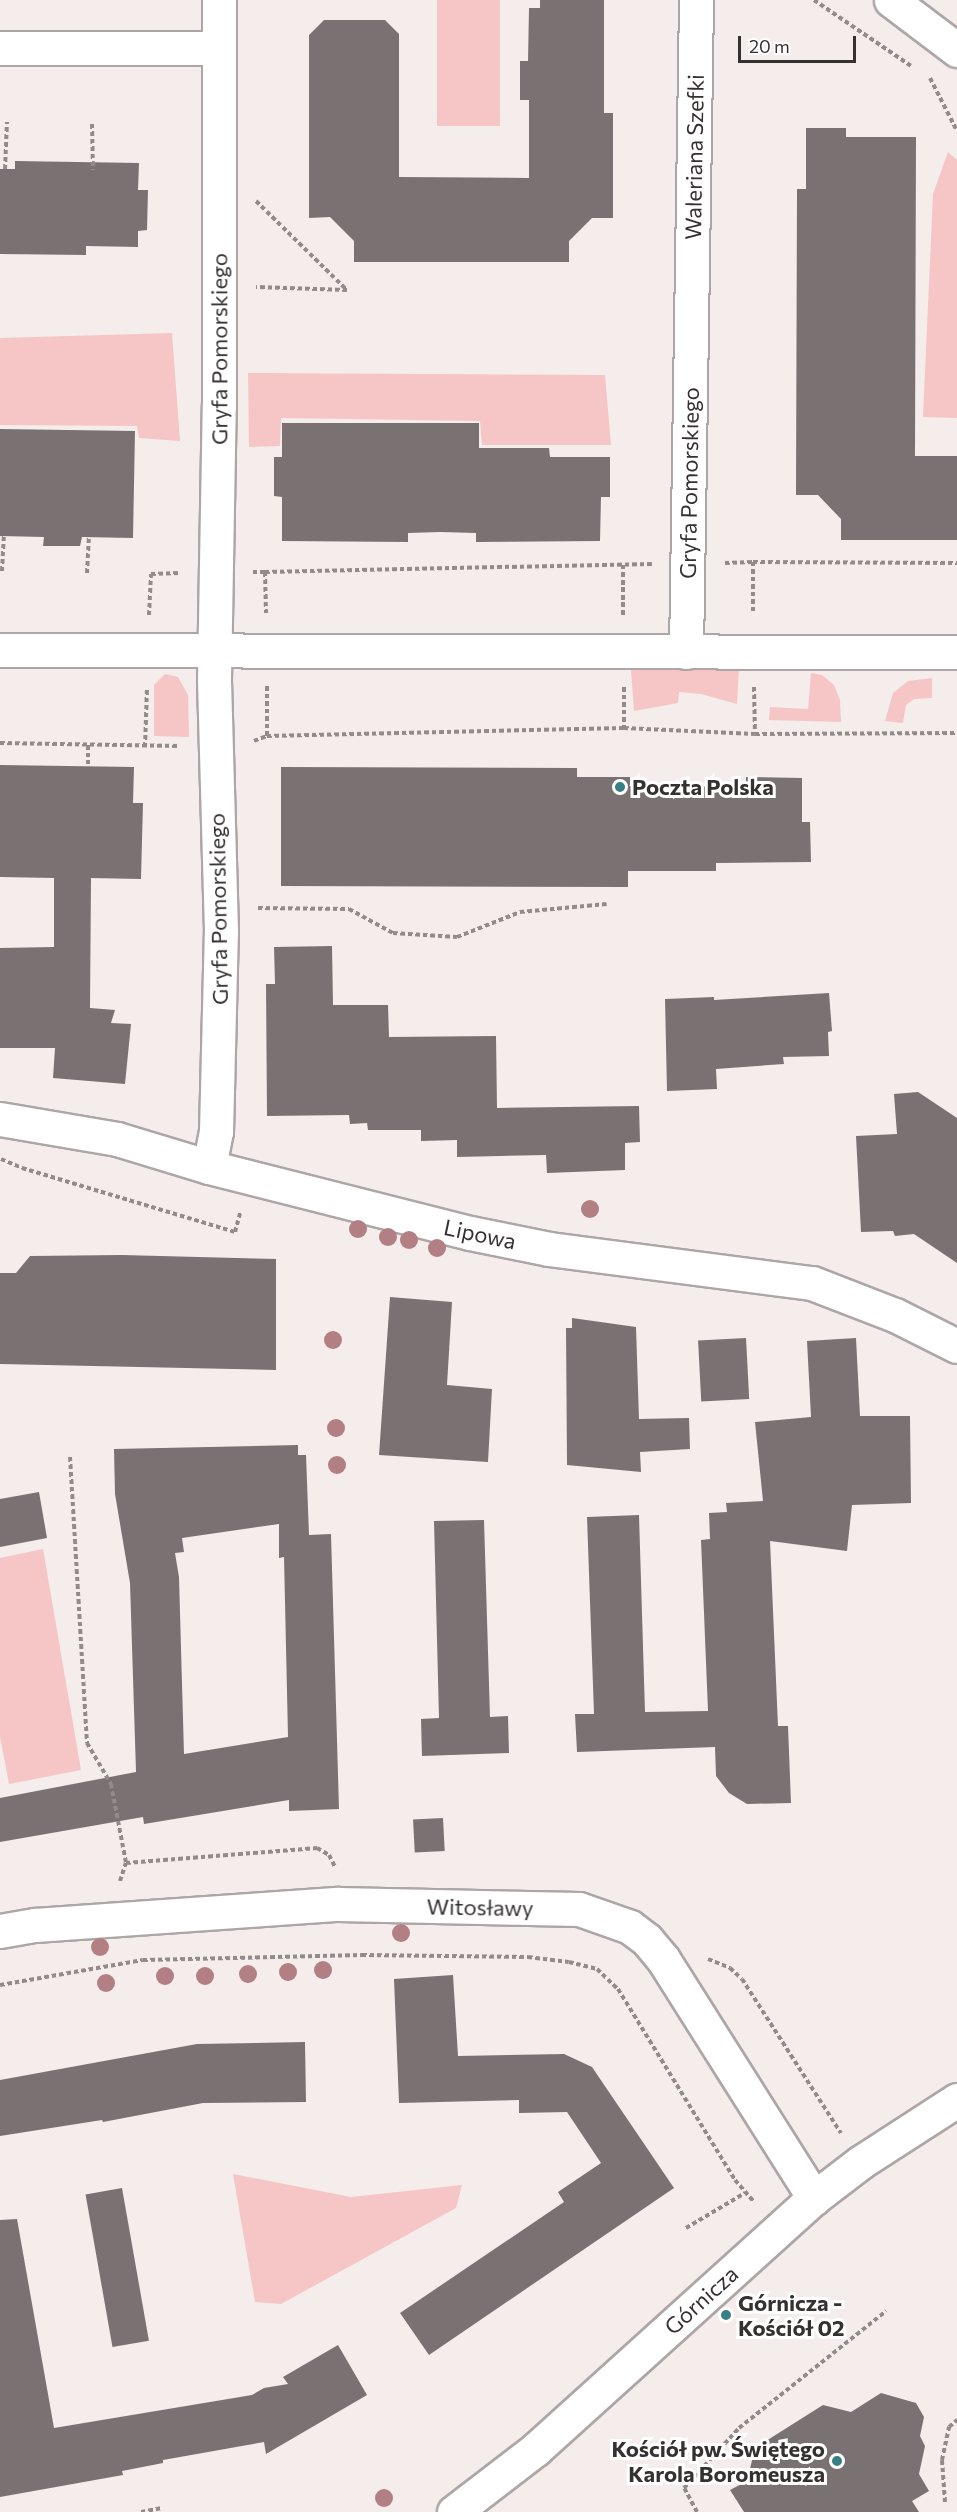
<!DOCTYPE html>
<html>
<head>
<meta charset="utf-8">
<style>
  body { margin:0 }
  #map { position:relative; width:957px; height:2512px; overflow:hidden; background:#f5ecec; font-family:Commissioner,sans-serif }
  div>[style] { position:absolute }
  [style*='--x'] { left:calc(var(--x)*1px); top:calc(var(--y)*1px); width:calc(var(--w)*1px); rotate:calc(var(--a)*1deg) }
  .green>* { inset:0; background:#f6c6c6; transform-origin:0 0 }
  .building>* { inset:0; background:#7a7272; transform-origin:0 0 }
  .path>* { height:4px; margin-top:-2px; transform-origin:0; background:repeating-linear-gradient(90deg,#918b8b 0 4.5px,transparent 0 7.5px) }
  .roads { filter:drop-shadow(2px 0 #aea6a6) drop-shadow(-2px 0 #aea6a6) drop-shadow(0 2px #aea6a6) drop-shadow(0 -2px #aea6a6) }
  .minor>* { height:33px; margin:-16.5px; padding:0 16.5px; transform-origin:16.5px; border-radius:16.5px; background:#fff }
  .trees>* { width:18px; height:18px; margin:-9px; border-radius:50%; background:#b27f84 }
  .dots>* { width:16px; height:16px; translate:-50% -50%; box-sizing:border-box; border:3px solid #fff; border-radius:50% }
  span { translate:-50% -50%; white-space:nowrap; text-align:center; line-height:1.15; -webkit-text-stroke:6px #fff; paint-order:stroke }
  .street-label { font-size:22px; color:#353131 }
  .poi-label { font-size:22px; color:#353131; font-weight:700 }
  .left { translate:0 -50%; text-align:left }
  .right { translate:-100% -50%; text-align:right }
  .scale { position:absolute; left:738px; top:36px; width:118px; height:27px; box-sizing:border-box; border:3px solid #353131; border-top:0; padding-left:8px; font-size:18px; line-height:21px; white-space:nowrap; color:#353131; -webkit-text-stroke:4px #fff; paint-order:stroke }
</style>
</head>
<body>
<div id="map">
  <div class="green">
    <div style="left:437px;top:0;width:63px;height:126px"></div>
    <div style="clip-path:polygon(948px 152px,957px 160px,957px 418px,923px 417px,933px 194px)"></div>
    <div style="clip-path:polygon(172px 333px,180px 441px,139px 438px,137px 426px,0 425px,0 338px)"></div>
    <div style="clip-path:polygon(248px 373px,605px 375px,611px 445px,482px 445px,480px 421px,281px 418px,280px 446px,249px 447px)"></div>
    <div style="clip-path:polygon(739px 669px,737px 704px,701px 694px,679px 692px,678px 703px,634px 711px,631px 670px)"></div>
    <div style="clip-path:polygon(811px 673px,822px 675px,834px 685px,840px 700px,841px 722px,769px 720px,770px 707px,808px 709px)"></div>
    <div style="clip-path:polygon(165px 674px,178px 677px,188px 695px,189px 737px,154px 736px,154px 685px)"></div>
    <div style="clip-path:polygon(932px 678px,932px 698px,914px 699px,906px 705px,903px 723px,885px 721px,893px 693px,908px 681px)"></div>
    <div style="clip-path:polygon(43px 1549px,81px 1770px,9px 1784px,0 1736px,0 1558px)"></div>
    <div style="clip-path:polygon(233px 2174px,351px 2197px,462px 2185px,456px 2208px,281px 2304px,255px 2302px)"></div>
  </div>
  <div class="building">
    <div style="clip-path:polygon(540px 0,604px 0,604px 113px,613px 113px,613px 218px,592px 218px,569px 241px,569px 262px,354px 262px,354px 241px,330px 217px,309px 218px,309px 35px,324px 20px,385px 20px,399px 34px,399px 177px,529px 178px,529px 100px,520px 100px,520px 61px,528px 61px,529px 8px,540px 8px)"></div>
    <div style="clip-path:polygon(806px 128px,846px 128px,846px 137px,916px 137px,915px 456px,957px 456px,957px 540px,841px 540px,841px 519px,818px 495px,796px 495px,797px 189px,806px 189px)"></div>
    <div style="clip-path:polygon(15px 161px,139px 163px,138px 190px,148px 190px,147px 230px,138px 231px,138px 247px,86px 246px,86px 255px,0 254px,0 169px,15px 169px)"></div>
    <div style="clip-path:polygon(282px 423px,479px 423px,479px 448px,549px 448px,550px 457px,610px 457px,610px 497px,601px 497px,600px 541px,476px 542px,476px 533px,440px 532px,408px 533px,408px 542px,282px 541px,282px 497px,274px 496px,274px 457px,282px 457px)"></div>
    <div style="clip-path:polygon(0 429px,135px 431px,133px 538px,82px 537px,80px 546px,43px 546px,44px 537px,0 536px)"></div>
    <div style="clip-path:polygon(0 765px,134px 767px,133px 803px,143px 803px,141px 879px,91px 878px,90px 1008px,115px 1010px,111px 1023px,131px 1024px,125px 1084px,53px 1078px,55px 1048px,0 1048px,0 948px,54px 947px,54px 878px,0 877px)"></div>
    <div style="clip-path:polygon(281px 767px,577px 768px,577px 777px,630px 777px,630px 786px,746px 787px,746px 777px,802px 778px,802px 822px,810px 822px,811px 862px,716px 863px,716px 871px,628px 871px,628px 887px,281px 886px)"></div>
    <div style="clip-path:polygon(332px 946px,333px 1005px,388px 1005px,389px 1037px,496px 1036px,497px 1108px,639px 1106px,640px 1142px,625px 1143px,625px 1170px,547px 1173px,546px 1155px,457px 1157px,457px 1140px,421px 1141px,421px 1130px,368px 1130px,367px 1123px,350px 1124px,349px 1115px,267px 1116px,266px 984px,275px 984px,274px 947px)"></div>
    <div style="clip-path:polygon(829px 993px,832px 1031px,828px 1032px,829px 1056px,783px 1057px,784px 1064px,716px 1069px,717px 1089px,667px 1091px,665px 999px,714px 997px,714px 1000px)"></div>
    <div style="clip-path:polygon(918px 1092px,957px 1118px,957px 1263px,914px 1234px,895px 1236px,893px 1231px,861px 1232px,856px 1136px,897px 1134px,894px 1094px)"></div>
    <div style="clip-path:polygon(122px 1255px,276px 1259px,276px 1370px,0 1364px,0 1273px,16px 1273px,30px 1256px)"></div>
    <div style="clip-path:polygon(390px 1297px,452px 1302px,447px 1385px,492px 1389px,488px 1462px,379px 1455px)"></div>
    <div style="clip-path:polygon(572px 1318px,636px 1327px,639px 1419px,689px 1418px,690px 1449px,640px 1452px,641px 1472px,567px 1465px,566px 1328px,572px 1328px)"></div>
    <div style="left:746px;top:1338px;width:61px;height:48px;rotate:87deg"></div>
    <div style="clip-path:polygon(856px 1338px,860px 1416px,910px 1416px,911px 1503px,852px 1505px,847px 1551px,770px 1541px,778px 1726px,788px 1726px,791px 1803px,747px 1804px,729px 1793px,716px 1776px,715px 1747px,577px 1752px,575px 1714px,594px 1714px,587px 1517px,639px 1515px,645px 1712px,708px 1711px,701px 1540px,710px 1539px,709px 1513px,727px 1512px,726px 1503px,763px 1501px,755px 1422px,811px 1417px,807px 1341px)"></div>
    <div style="clip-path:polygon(evenodd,298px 1445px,298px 1455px,306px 1455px,309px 1535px,331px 1534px,339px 1809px,289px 1811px,289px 1800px,144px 1824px,143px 1817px,0 1842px,0 1798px,136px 1772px,130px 1583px,115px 1494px,114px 1449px,298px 1445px,279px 1524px,279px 1558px,284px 1557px,288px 1737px,184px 1754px,179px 1577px,175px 1553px,184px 1552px,182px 1538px,279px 1524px)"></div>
    <div style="clip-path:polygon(39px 1492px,47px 1538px,0 1547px,0 1499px)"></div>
    <div style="clip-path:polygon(484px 1520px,490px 1717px,508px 1716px,509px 1753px,422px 1756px,421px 1719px,439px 1718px,434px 1521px)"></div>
    <div style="left:443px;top:1818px;width:33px;height:30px;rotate:87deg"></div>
    <div style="clip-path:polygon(453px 1975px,458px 2056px,564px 2054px,592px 2067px,674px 2188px,429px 2355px,400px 2313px,564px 2202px,558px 2192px,601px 2163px,567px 2112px,519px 2113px,519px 2100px,399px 2103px,394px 1979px)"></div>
    <div style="clip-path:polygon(305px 2042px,306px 2102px,203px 2103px,103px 2122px,102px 2120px,0 2136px,0 2080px,197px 2044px)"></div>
    <div style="left:122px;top:2188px;width:155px;height:37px;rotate:80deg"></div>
    <div style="clip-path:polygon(17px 2219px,54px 2428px,252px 2395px,264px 2388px,288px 2384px,283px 2377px,338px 2345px,367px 2395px,266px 2454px,264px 2442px,163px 2460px,163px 2463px,122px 2471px,123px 2475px,0 2497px,0 2220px)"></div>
    <div style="clip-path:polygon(881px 2393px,916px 2403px,924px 2417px,920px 2436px,925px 2446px,919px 2474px,929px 2491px,912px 2501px,919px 2512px,744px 2512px,730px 2490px,747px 2481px,755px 2448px,823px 2405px,851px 2412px)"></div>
  </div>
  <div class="path">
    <div style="--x:814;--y:0;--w:117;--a:34.2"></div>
    <div style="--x:930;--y:78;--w:59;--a:63"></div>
    <div style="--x:92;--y:124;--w:46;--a:88.8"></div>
    <div style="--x:5;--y:169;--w:47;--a:-87.6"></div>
    <div style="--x:256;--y:201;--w:127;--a:44.4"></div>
    <div style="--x:347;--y:290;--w:91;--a:-178.1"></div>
    <div style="--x:753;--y:562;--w:204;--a:0.3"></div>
    <div style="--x:725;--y:563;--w:28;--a:-2"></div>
    <div style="--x:753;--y:562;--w:52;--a:90"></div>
    <div style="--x:623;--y:565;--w:50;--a:90"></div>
    <div style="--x:2;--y:571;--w:35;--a:-87"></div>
    <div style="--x:253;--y:572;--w:12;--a:0"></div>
    <div style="--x:265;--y:572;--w:41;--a:88.6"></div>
    <div style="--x:265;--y:572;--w:387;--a:-1.2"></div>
    <div style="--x:87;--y:573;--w:36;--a:-87"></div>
    <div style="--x:149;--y:615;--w:41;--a:-87.2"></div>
    <div style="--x:151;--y:574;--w:29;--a:-2"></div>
    <div style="--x:624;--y:687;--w:41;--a:90"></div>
    <div style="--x:754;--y:687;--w:47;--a:88.8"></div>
    <div style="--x:267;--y:736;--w:357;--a:-1.3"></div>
    <div style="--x:624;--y:728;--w:131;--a:2.6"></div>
    <div style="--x:755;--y:734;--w:202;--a:-0.3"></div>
    <div style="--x:254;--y:741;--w:14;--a:-21"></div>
    <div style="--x:267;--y:736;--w:50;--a:-90"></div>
    <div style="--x:0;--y:743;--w:179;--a:1"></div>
    <div style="--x:88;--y:745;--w:22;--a:90"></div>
    <div style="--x:145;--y:747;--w:60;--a:-88.1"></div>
    <div style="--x:258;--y:908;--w:91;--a:0.6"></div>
    <div style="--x:349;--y:909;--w:50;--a:28.6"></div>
    <div style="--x:393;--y:933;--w:64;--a:3.6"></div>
    <div style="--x:457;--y:937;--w:68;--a:-21.6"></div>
    <div style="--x:520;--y:912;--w:87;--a:-5.3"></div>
    <div style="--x:1;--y:1159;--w:23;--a:23"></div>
    <div style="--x:22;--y:1168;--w:222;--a:16.7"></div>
    <div style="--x:235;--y:1232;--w:20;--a:-75"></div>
    <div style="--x:70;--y:1457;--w:287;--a:86.6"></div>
    <div style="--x:87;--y:1743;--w:48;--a:59.7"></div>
    <div style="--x:111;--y:1784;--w:80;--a:79.2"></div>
    <div style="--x:120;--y:1881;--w:19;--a:-72"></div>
    <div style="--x:126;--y:1863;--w:192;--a:-4.5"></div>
    <div style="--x:317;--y:1848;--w:14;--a:30"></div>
    <div style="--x:329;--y:1855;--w:13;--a:63"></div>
    <div style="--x:708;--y:1959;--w:24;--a:22"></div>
    <div style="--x:730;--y:1968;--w:16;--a:43"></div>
    <div style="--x:742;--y:1979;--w:183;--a:57.3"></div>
    <div style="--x:0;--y:1985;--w:145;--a:-9.9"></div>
    <div style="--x:143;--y:1960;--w:219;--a:-1.3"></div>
    <div style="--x:362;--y:1955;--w:166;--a:0.7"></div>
    <div style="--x:528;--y:1957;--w:41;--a:7"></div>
    <div style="--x:569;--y:1962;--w:29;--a:14"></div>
    <div style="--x:597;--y:1969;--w:29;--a:44"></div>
    <div style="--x:618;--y:1989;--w:224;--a:58.5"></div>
    <div style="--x:735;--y:2180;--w:30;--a:49"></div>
    <div style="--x:686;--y:2228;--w:69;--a:-30.7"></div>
    <div style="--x:945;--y:2502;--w:42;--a:-94.1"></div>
    <div style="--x:942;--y:2460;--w:34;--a:-78"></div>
    <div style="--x:949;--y:2427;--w:11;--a:-41"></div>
    <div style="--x:141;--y:2512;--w:20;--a:-11"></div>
    <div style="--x:697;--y:2512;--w:27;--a:-118"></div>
    <div style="--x:684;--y:2488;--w:81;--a:-47.5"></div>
    <div style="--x:739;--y:2428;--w:188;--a:-38.5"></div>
  </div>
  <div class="roads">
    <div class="minor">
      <div style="--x:891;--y:0;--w:83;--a:37.1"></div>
      <div style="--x:0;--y:48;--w:219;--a:0"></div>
      <div style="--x:0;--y:650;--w:957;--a:0.12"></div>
      <div style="--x:686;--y:652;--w:652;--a:-89.12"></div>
      <div style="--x:0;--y:1119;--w:119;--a:9.7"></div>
      <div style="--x:117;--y:1139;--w:96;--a:16.9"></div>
      <div style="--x:209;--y:1167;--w:269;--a:14.2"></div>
      <div style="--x:470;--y:1233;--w:81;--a:11.4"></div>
      <div style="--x:549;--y:1249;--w:265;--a:7.4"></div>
      <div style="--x:812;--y:1283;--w:89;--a:21.1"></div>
      <div style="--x:895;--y:1315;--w:69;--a:26.6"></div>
      <div style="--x:209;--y:1167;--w:36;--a:-79"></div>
      <div style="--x:216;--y:1132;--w:201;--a:-88.6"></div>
      <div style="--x:221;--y:931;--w:252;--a:-91.6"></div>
      <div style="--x:214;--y:679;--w:274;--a:-89"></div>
      <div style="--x:219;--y:405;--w:405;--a:-90"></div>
      <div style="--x:0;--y:1931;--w:36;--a:-10"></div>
      <div style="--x:35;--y:1925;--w:304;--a:-4"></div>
      <div style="--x:338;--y:1904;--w:241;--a:1.2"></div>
      <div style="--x:579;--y:1909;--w:54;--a:19.4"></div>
      <div style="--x:630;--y:1927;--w:21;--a:37"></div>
      <div style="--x:647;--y:1940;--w:25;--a:50"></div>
      <div style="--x:663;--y:1959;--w:283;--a:57.7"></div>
      <div style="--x:454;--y:2512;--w:103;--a:-37.5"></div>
      <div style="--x:536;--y:2449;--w:375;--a:-42.1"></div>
      <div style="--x:814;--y:2198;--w:59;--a:-37.5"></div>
      <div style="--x:861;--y:2162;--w:114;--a:-32.9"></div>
    </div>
  </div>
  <div class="trees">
    <div style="left:590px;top:1209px"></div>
    <div style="left:358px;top:1229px"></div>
    <div style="left:388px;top:1237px"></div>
    <div style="left:409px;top:1240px"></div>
    <div style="left:437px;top:1248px"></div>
    <div style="left:333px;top:1340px"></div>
    <div style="left:336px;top:1428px"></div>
    <div style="left:337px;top:1465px"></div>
    <div style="left:401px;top:1933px"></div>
    <div style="left:100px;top:1947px"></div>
    <div style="left:323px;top:1970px"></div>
    <div style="left:288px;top:1972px"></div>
    <div style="left:248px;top:1974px"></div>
    <div style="left:165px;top:1976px"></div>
    <div style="left:205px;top:1976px"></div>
    <div style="left:106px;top:1983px"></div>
    <div style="left:384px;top:2498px"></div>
  </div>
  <div class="dots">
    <div style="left:620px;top:787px;background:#378083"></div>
    <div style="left:726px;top:2315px;background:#378083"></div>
    <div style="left:837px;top:2461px;background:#378083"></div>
  </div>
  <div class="street-label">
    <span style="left:694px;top:157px;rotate:-89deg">Waleriana Szefki</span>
    <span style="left:219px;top:349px;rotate:-90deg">Gryfa Pomorskiego</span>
    <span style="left:689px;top:483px;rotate:-89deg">Gryfa Pomorskiego</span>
    <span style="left:218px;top:909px;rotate:-91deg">Gryfa Pomorskiego</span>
    <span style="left:480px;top:1234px;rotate:12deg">Lipowa</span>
    <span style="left:480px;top:1907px;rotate:1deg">Witosławy</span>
    <span style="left:701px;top:2300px;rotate:-42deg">Górnicza</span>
  </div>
  <div class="poi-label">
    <span class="left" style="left:632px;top:787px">Poczta Polska</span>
    <span class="left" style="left:738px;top:2315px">Górnicza -<br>Kościół 02</span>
    <span class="right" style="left:825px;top:2461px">Kościół pw. Świętego<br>Karola Boromeusza</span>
  </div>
  <div class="scale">20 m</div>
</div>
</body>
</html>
